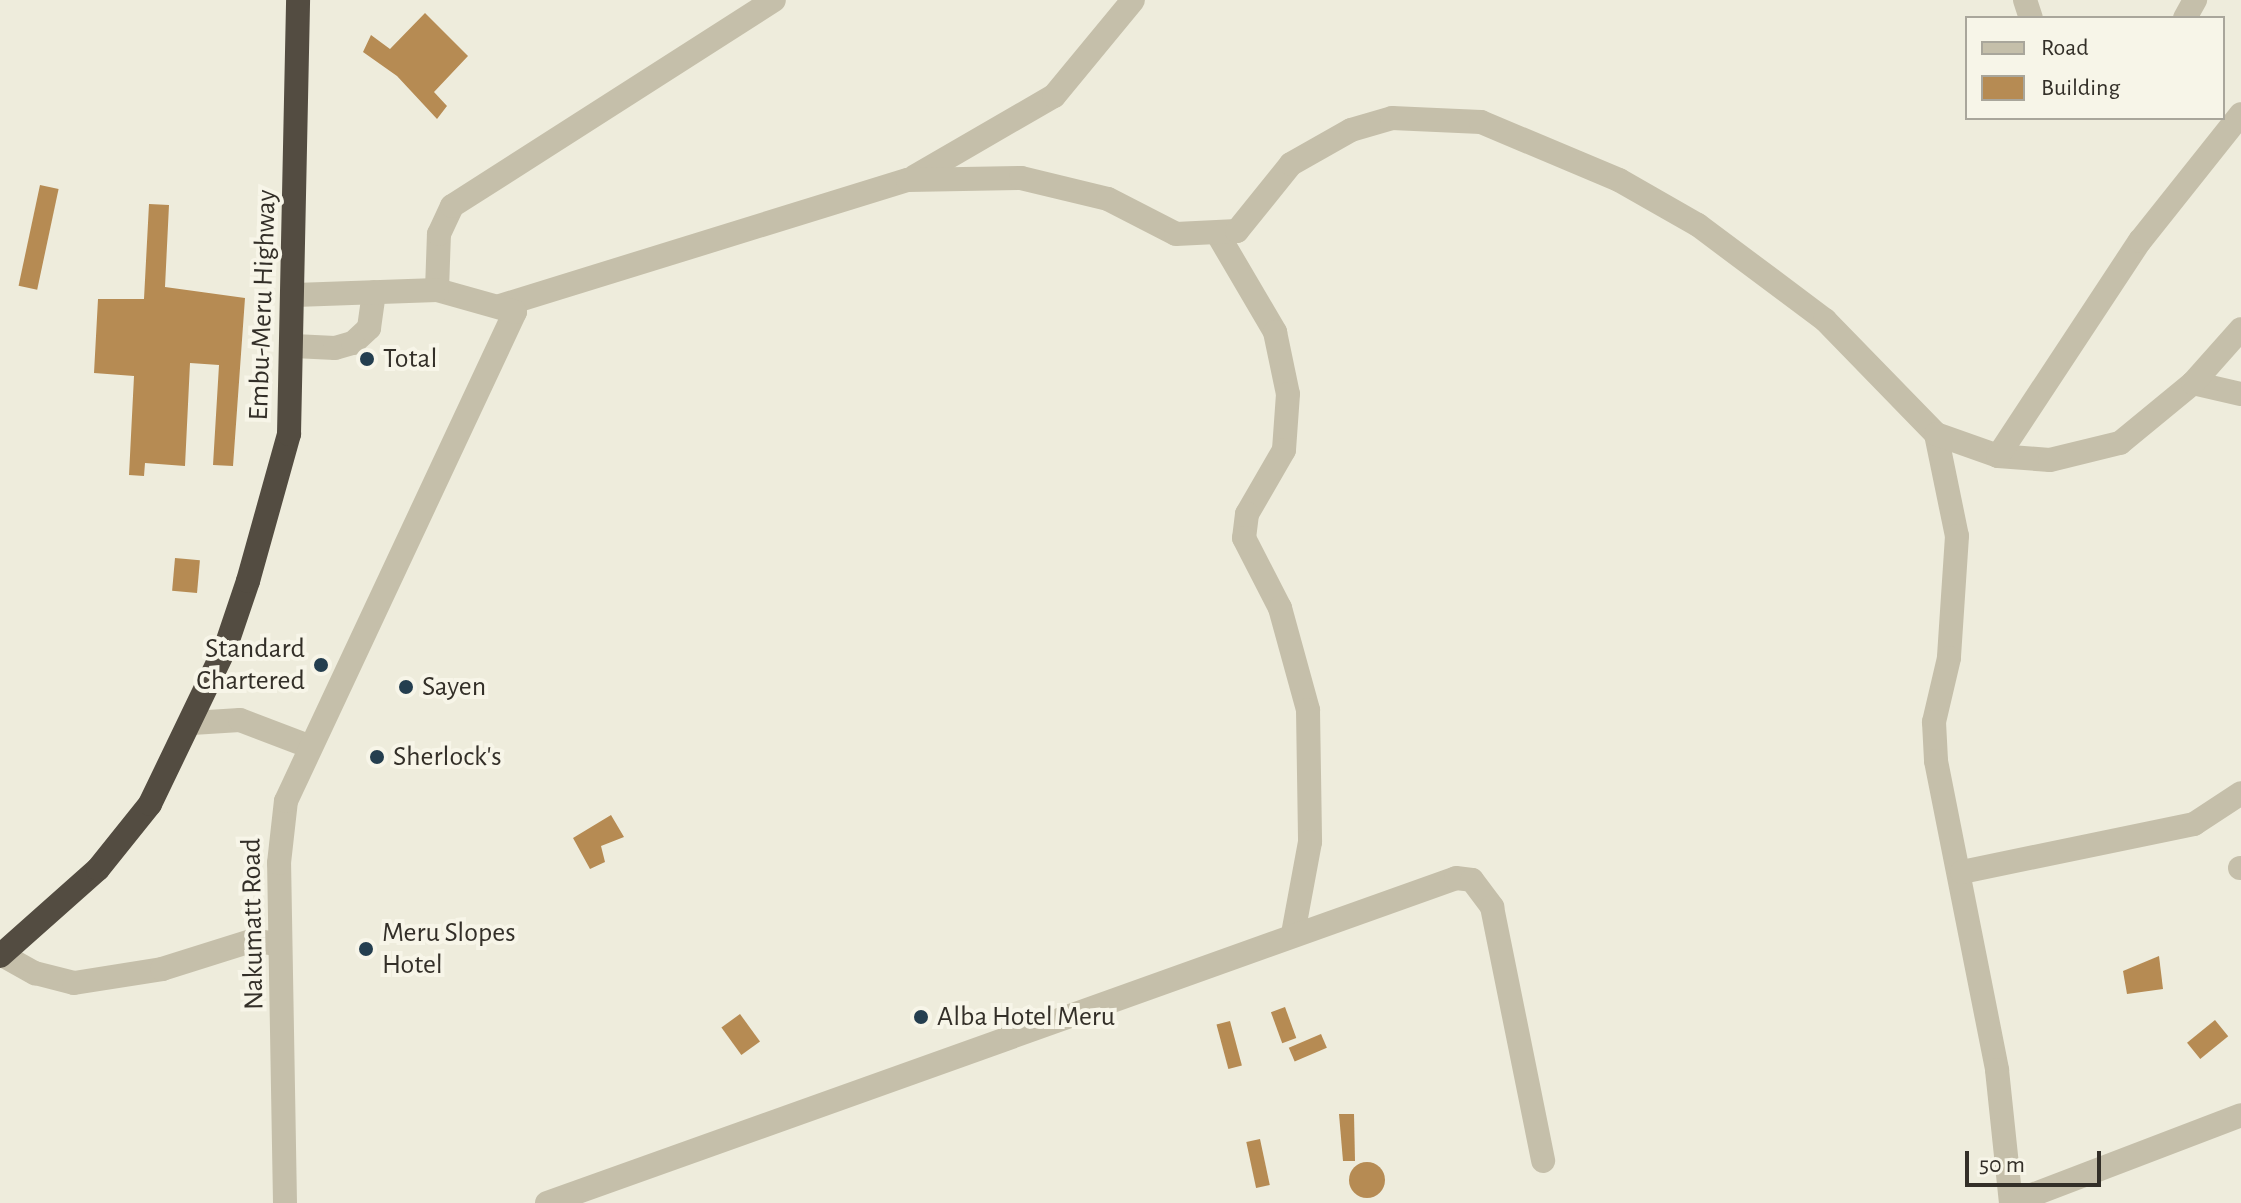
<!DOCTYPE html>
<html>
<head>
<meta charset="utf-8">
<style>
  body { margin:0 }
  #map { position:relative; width:2241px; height:1203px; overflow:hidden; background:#eeecdc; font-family:"Alegreya Sans",sans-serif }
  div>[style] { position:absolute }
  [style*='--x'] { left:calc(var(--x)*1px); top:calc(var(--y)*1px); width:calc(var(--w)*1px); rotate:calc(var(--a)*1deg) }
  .building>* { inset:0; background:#b68b53; transform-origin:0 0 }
  .round { border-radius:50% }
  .minor>* { height:24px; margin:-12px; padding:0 12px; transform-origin:12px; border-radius:12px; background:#c5bfaa }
  .highway>* { height:24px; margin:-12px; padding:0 12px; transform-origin:12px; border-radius:12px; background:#534c41 }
  .dots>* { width:22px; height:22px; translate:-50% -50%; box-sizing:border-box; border:4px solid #f7f5e8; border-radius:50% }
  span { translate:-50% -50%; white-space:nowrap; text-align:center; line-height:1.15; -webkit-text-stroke:8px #f7f5e8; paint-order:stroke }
  .street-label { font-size:28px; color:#332f28 }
  .poi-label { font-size:28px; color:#332f28 }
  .left { translate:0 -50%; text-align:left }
  .right { translate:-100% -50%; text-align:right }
  .legend { position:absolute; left:1965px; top:16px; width:260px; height:104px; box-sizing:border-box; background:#f7f5e8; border:2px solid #a9a69b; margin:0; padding:10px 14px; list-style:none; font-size:24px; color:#332f28 }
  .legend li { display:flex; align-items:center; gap:16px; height:40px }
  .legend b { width:40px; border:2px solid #a9a69b }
  .scale { position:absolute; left:1965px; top:1151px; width:136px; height:36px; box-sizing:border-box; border:4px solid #332f28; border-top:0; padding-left:10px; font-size:24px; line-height:28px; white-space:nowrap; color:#332f28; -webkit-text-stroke:6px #f7f5e8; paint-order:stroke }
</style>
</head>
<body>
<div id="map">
  <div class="building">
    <div style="clip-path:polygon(425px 13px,468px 56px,434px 92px,447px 106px,437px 119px,397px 76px,363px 52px,371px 35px,390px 49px)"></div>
    <div style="left:40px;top:185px;width:19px;height:103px;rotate:12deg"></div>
    <div style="clip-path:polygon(149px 204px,169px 205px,165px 287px,245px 298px,233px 466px,213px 465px,219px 365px,190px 363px,185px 466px,145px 463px,144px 476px,129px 475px,134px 376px,94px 373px,98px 299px,144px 299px)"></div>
    <div style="left:175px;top:558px;width:25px;height:33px;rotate:5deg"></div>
    <div style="clip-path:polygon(611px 815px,624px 837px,601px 846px,605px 862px,590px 869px,573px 838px)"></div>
    <div style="clip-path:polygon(2159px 956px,2163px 989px,2127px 994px,2123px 971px)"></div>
    <div style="left:1285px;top:1007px;width:33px;height:15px;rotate:70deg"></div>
    <div style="left:740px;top:1014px;width:34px;height:23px;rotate:54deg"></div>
    <div style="left:2215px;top:1020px;width:21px;height:36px;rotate:51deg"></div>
    <div style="left:1230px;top:1021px;width:46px;height:14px;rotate:75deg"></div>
    <div style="left:1321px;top:1034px;width:15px;height:35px;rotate:67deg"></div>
    <div style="clip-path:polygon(1339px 1114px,1354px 1114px,1355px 1161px,1343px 1161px)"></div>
    <div style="left:1260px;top:1139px;width:47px;height:14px;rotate:78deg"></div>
    <div class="round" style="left:1349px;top:1162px;width:36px;height:36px"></div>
  </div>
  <div class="minor">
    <div style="--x:2025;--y:0;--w:19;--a:72"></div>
    <div style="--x:2185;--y:18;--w:21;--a:-61"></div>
    <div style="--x:914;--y:177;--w:162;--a:-30.1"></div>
    <div style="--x:1054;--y:96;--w:124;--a:-50.5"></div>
    <div style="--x:1217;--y:233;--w:115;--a:59.6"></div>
    <div style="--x:1275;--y:332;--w:63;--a:78.2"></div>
    <div style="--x:1288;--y:394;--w:56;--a:94.1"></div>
    <div style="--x:1284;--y:450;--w:74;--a:120"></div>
    <div style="--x:1247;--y:514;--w:24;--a:97"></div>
    <div style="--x:1244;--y:538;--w:79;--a:62.8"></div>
    <div style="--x:1280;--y:608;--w:106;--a:74.6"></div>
    <div style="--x:1308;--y:710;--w:132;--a:89.1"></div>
    <div style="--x:1310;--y:842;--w:94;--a:100.5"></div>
    <div style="--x:437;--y:290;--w:56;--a:-88"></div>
    <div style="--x:439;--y:234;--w:31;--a:-65"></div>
    <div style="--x:452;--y:206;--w:382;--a:-32.6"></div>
    <div style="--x:500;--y:306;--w:427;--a:-17.2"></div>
    <div style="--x:908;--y:180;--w:113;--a:-1"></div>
    <div style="--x:1021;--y:178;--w:89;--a:13.6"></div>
    <div style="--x:1108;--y:199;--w:76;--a:27.2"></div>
    <div style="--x:1176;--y:234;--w:61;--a:-2.8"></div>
    <div style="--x:1237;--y:231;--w:86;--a:-51.1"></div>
    <div style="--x:1291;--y:164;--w:69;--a:-29.5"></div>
    <div style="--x:1351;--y:130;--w:43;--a:-16.3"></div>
    <div style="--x:1392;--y:118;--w:89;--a:2.6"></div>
    <div style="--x:1481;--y:122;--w:150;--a:22.8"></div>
    <div style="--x:1619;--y:180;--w:91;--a:29.7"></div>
    <div style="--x:1698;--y:225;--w:159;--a:36.8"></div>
    <div style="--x:1825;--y:320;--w:159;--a:45.8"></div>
    <div style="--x:1936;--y:434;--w:104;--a:78.4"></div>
    <div style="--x:1957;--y:536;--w:122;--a:93.8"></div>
    <div style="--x:1949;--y:658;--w:66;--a:103.2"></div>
    <div style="--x:1934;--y:722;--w:39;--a:87"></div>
    <div style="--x:1936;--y:761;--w:315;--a:78.8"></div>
    <div style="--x:1997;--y:1070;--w:134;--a:84"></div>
    <div style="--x:294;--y:346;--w:41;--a:2.8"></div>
    <div style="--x:335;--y:348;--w:19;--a:-16"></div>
    <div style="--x:353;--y:343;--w:22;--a:-43"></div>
    <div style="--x:369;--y:328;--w:36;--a:-82"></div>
    <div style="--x:2193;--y:383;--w:49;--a:12.9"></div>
    <div style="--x:1936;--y:434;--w:66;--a:19.5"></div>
    <div style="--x:1998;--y:456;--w:52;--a:4.4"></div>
    <div style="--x:2050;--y:460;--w:72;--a:-13.7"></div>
    <div style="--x:2120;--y:443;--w:94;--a:-39.4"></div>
    <div style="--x:2193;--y:383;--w:72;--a:-48.4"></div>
    <div style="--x:1998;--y:456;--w:258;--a:-56.6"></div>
    <div style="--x:2140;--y:241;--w:162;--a:-51.5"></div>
    <div style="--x:192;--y:723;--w:48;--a:-3.6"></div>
    <div style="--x:240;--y:720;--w:73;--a:20.9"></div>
    <div style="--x:2240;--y:868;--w:1;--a:0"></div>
    <div style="--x:1962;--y:872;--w:237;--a:-11.7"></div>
    <div style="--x:2194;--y:824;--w:56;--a:-33.4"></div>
    <div style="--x:2;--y:955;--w:38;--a:29"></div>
    <div style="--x:35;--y:973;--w:40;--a:14.4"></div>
    <div style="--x:74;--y:983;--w:89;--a:-9"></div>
    <div style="--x:162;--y:969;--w:96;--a:-17.5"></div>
    <div style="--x:254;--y:940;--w:25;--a:11"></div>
    <div style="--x:285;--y:1203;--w:340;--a:-91"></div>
    <div style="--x:279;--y:863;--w:62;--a:-83.6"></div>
    <div style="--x:286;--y:801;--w:540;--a:-64.91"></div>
    <div style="--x:515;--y:312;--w:81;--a:-164.2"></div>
    <div style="--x:437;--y:290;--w:142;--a:178"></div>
    <div style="--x:547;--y:1203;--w:965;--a:-19.67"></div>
    <div style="--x:1456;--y:878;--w:16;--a:7"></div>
    <div style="--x:1472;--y:880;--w:34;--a:53"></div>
    <div style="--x:1492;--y:907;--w:259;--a:78.6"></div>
    <div style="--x:2011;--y:1203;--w:246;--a:-20.9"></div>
  </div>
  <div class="highway">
    <div style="--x:0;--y:956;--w:131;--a:-41.6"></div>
    <div style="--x:98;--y:869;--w:83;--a:-51.3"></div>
    <div style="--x:150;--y:804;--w:175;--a:-64.3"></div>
    <div style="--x:226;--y:646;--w:69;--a:-71.3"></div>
    <div style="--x:248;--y:581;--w:153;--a:-74.4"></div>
    <div style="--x:289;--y:434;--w:434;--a:-88.8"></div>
  </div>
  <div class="dots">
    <div style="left:367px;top:359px;background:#243e4f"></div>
    <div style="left:321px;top:665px;background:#243e4f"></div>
    <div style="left:406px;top:687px;background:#243e4f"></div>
    <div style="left:377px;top:757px;background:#243e4f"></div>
    <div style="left:366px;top:949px;background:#243e4f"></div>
    <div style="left:921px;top:1017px;background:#243e4f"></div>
  </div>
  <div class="street-label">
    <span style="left:263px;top:305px;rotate:-88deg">Embu-Meru Highway</span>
    <span style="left:253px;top:924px;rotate:-91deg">Nakumatt Road</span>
  </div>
  <div class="poi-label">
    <span class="left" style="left:383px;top:359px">Total</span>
    <span class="right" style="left:305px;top:665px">Standard<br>Chartered</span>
    <span class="left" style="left:422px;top:687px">Sayen</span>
    <span class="left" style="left:393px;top:757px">Sherlock's</span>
    <span class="left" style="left:382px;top:949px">Meru Slopes<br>Hotel</span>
    <span class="left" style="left:937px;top:1017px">Alba Hotel Meru</span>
  </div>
  <ul class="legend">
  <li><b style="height:10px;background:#c5bfaa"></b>Road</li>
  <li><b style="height:22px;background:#b68b53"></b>Building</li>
  </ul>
  <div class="scale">50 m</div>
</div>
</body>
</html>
